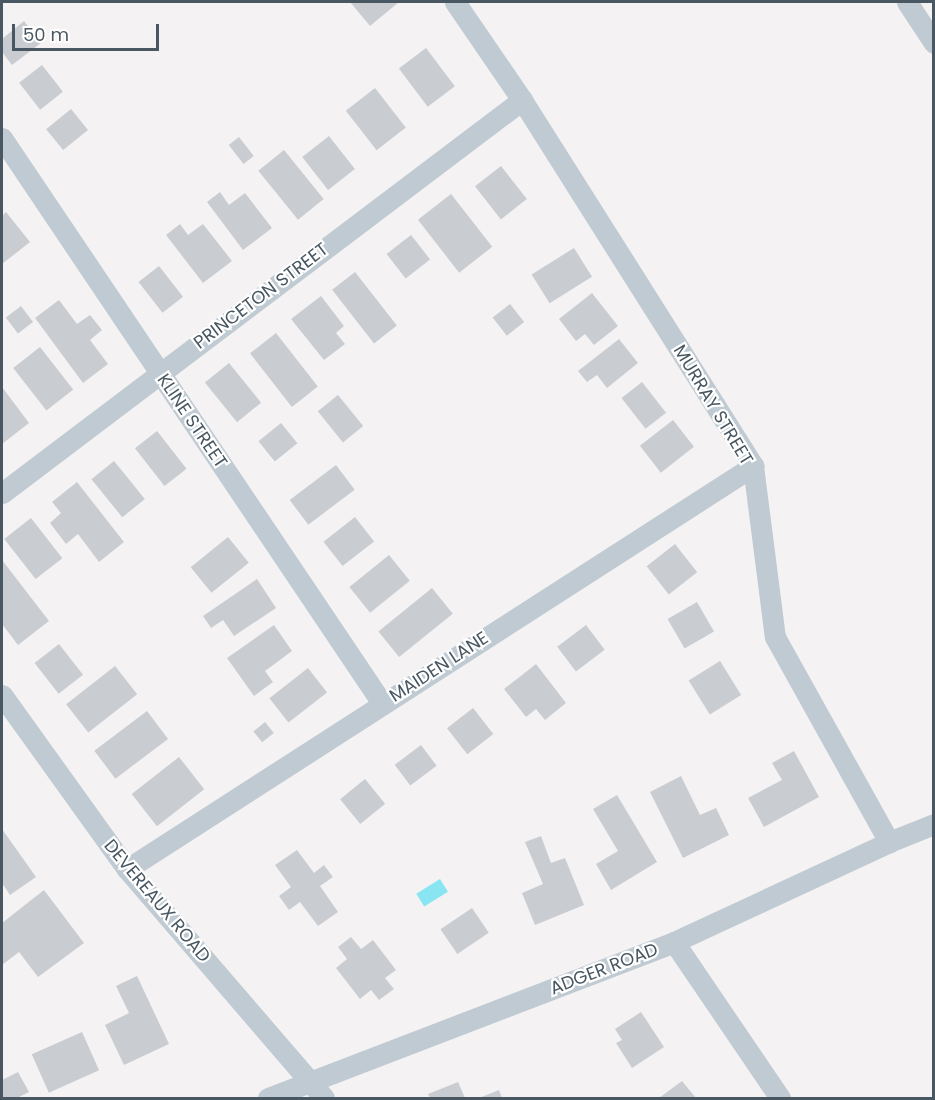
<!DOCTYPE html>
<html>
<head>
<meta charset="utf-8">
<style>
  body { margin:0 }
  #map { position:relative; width:935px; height:1100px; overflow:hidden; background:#f4f2f2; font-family:Poppins,sans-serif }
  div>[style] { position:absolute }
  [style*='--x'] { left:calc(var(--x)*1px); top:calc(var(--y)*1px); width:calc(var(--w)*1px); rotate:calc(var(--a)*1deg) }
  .water>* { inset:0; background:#8ae5f2; transform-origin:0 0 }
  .building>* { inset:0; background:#c9cdd2; transform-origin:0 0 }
  .street>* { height:21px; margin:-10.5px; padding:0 10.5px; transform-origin:10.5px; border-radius:10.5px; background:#bfcad2 }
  span { translate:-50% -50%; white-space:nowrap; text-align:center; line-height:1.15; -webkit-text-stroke:4.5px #fff; paint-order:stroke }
  .street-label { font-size:18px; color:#485761 }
  .frame { position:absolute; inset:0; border:3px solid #485761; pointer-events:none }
  .scale { position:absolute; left:12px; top:24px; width:147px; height:27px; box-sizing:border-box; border:3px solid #485761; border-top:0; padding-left:8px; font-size:18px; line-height:21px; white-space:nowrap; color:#485761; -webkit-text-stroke:4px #fff; paint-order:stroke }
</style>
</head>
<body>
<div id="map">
  <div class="water">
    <div style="left:440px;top:879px;width:15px;height:28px;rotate:58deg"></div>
  </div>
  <div class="building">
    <div style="clip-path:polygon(350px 2px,399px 2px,370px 26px)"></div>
    <div style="clip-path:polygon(24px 21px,41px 43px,12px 65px,2px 52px,2px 39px)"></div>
    <div style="left:426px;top:48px;width:48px;height:34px;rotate:53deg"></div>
    <div style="left:42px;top:65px;width:34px;height:29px;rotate:52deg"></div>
    <div style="left:375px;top:88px;width:50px;height:37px;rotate:52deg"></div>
    <div style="left:71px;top:109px;width:27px;height:32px;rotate:51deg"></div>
    <div style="left:329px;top:136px;width:42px;height:34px;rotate:52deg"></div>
    <div style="left:239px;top:137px;width:24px;height:13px;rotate:52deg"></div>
    <div style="left:284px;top:150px;width:63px;height:33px;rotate:51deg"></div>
    <div style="left:501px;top:166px;width:42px;height:33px;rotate:52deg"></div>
    <div style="clip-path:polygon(220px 192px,229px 205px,245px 193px,272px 228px,243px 250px,207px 202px)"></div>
    <div style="left:451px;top:194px;width:67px;height:42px;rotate:52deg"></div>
    <div style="clip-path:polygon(6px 212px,30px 242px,2px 264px,2px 216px)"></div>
    <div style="clip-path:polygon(180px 224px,188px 235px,203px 224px,232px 261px,203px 283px,166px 235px)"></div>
    <div style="left:411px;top:235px;width:31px;height:31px;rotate:52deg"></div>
    <div style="left:574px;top:248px;width:34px;height:50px;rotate:58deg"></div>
    <div style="left:159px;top:266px;width:39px;height:26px;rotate:52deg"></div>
    <div style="left:355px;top:272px;width:68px;height:29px;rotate:52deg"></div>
    <div style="clip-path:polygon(592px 293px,618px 326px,594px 345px,585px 334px,576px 341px,559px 319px)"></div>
    <div style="clip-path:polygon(321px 296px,344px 326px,336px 333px,345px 344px,324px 360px,291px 319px)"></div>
    <div style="clip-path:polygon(59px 300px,77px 324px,90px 315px,102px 330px,90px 340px,108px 364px,83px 383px,35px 318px)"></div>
    <div style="left:510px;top:304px;width:23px;height:22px;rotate:52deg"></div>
    <div style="left:21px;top:306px;width:20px;height:19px;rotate:53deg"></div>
    <div style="left:276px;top:333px;width:68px;height:33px;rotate:52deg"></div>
    <div style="clip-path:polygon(619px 339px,638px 363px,607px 388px,597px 375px,587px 382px,578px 371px)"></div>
    <div style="left:40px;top:347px;width:54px;height:34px;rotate:52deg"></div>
    <div style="left:229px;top:363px;width:51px;height:31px;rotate:51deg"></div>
    <div style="left:642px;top:382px;width:39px;height:26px;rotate:52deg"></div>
    <div style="clip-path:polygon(2px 387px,29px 423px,2px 444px)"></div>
    <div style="left:338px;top:395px;width:40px;height:26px;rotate:51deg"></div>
    <div style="left:673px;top:420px;width:34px;height:42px;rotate:52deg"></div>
    <div style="left:281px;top:423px;width:26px;height:29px;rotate:51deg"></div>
    <div style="left:157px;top:431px;width:48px;height:28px;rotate:52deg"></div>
    <div style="left:114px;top:461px;width:49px;height:29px;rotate:51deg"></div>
    <div style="left:336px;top:465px;width:31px;height:58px;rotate:53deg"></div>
    <div style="clip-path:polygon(77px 482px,124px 542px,99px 562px,78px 534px,66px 544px,50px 523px,61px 513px,52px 502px)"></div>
    <div style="left:355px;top:517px;width:31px;height:40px;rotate:52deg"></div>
    <div style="left:31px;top:518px;width:51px;height:34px;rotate:52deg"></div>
    <div style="left:228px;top:537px;width:33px;height:48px;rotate:51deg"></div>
    <div style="left:675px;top:544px;width:36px;height:36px;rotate:52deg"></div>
    <div style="left:389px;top:555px;width:33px;height:51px;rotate:51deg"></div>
    <div style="clip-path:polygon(2px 560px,49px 621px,18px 645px,2px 624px)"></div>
    <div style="clip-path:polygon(257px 579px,276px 608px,234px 636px,223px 620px,211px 628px,203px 616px)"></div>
    <div style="left:432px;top:588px;width:33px;height:69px;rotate:51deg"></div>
    <div style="left:697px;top:602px;width:34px;height:34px;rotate:60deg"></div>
    <div style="clip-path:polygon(274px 625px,292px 651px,265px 671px,273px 682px,254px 696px,227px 658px)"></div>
    <div style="left:586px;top:625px;width:31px;height:36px;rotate:53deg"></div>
    <div style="left:59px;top:644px;width:39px;height:31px;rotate:52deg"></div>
    <div style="left:720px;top:661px;width:40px;height:37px;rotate:58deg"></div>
    <div style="clip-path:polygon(536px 664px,566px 703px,545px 720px,536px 709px,526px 717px,504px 689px)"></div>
    <div style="left:115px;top:666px;width:36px;height:62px;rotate:52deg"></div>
    <div style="left:308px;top:668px;width:31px;height:49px;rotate:52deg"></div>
    <div style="left:473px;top:708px;width:33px;height:33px;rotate:52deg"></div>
    <div style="left:147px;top:711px;width:35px;height:66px;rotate:53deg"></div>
    <div style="left:265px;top:722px;width:14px;height:15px;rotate:51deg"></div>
    <div style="left:421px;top:745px;width:26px;height:33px;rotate:53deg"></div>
    <div style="clip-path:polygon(794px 751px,819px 797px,764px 827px,748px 798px,782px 780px,772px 763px)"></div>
    <div style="left:179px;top:757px;width:41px;height:60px;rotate:52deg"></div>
    <div style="clip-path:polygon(681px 776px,700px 815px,716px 808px,729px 835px,683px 858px,650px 792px)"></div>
    <div style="left:365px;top:779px;width:32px;height:32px;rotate:51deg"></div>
    <div style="clip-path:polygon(617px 795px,657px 862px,611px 890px,596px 864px,618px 851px,593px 809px)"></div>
    <div style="clip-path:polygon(2px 829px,36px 877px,10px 895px,2px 883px)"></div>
    <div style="clip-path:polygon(541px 836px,551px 863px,565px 858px,584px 905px,535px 925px,522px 893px,543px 884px,525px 842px)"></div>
    <div style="clip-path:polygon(297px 850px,314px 873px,324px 865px,333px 877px,320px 886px,338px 912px,318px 926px,300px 902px,289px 910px,279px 896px,291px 887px,275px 865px)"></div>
    <div style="clip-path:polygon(44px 890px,84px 943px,38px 977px,19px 952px,2px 965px,2px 923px)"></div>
    <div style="left:472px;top:908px;width:30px;height:38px;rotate:56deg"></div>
    <div style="clip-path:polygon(351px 937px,361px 949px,373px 940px,396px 970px,385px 978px,394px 989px,379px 1000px,371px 990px,360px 999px,336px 968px,347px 959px,338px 947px)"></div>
    <div style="clip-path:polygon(137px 976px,169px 1044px,124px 1065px,105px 1025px,129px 1013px,116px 986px)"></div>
    <div style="clip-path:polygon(641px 1012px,664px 1047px,632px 1068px,616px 1043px,622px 1040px,615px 1029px)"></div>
    <div style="left:82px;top:1032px;width:42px;height:55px;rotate:66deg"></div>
    <div style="clip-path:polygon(18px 1072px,29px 1092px,17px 1098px,2px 1098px,2px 1080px)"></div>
    <div style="clip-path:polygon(682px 1081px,696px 1098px,659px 1098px)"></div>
    <div style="clip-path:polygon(458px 1082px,465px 1098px,430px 1098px,428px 1094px)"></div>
    <div style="clip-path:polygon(499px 1090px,502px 1098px,479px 1098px)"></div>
  </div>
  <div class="street">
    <div style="--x:455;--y:2;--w:119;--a:55.6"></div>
    <div style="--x:522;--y:100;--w:433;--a:57.7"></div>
    <div style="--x:753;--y:466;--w:172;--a:82.7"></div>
    <div style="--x:775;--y:637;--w:235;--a:60.9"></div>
    <div style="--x:907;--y:2;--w:49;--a:56.6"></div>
    <div style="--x:2;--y:138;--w:681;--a:56.08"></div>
    <div style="--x:2;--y:493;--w:652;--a:-37.08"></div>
    <div style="--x:2;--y:695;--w:214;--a:54.3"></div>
    <div style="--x:127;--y:869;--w:302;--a:49.3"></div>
    <div style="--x:127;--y:869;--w:745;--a:-32.77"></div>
    <div style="--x:674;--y:942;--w:189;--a:55.8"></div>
    <div style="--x:268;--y:1098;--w:435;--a:-21"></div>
    <div style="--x:674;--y:942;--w:237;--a:-24.9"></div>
    <div style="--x:889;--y:842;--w:48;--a:-21.8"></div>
  </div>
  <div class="street-label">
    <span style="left:261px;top:296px;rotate:-37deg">PRINCETON STREET</span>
    <span style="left:713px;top:405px;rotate:59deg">MURRAY STREET</span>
    <span style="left:192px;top:421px;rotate:56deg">KLINE STREET</span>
    <span style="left:439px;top:667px;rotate:-33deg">MAIDEN LANE</span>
    <span style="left:157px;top:901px;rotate:50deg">DEVEREAUX ROAD</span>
    <span style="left:604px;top:969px;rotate:-21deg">ADGER ROAD</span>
  </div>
  <div class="frame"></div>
  <div class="scale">50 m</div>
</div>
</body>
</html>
